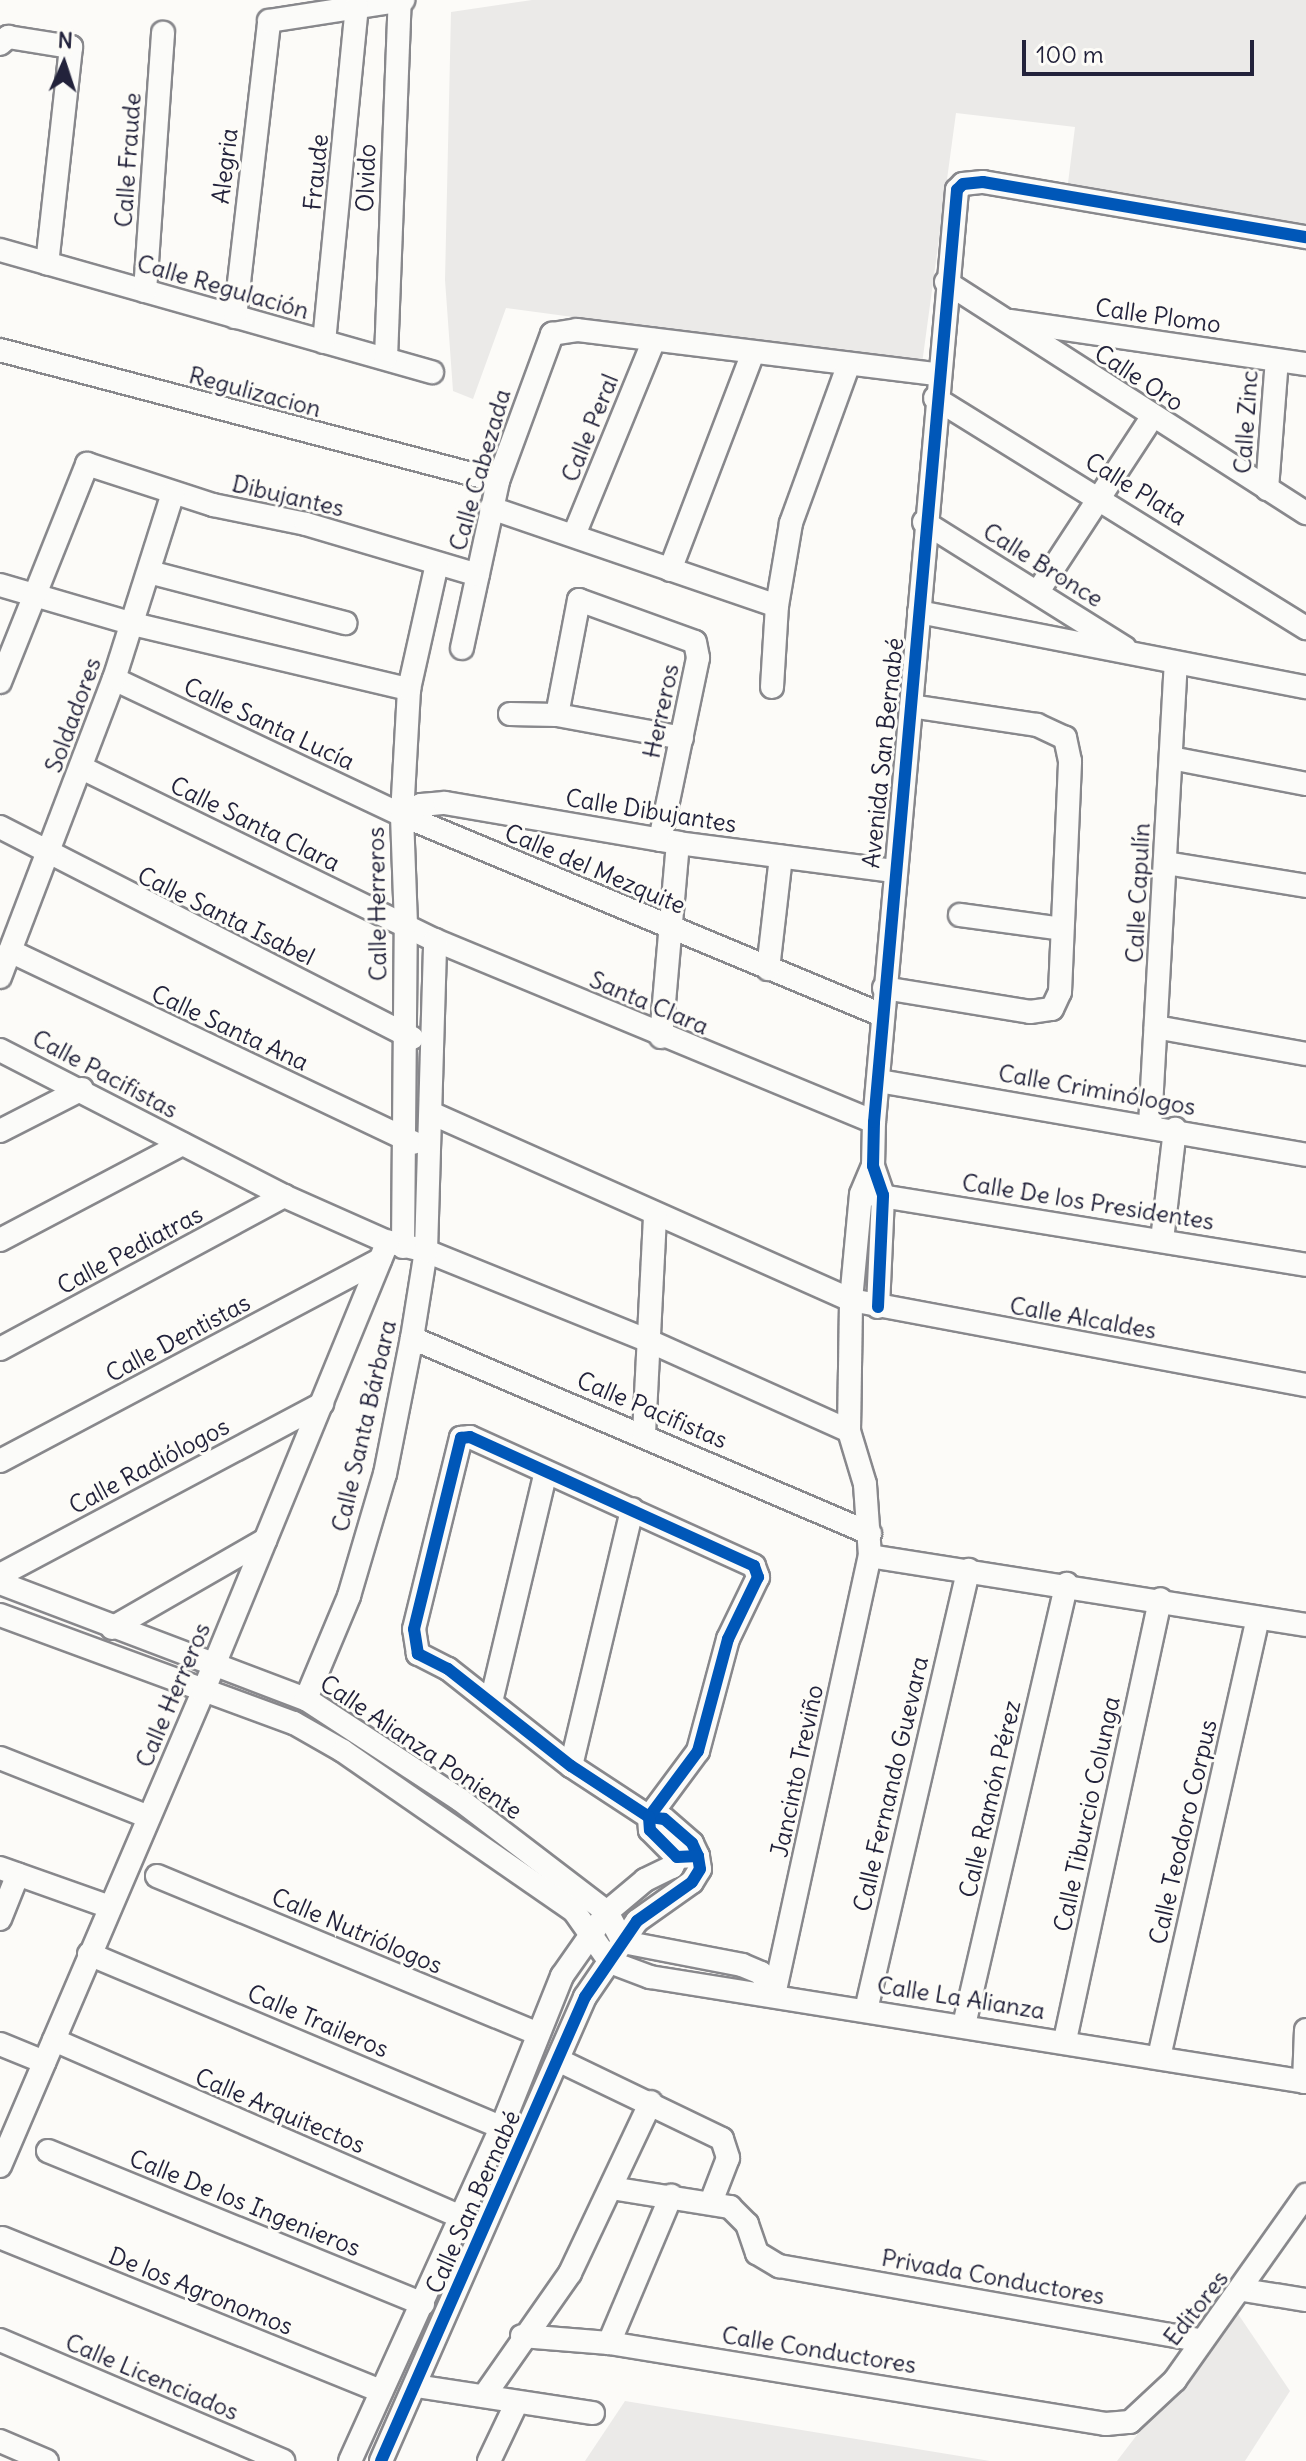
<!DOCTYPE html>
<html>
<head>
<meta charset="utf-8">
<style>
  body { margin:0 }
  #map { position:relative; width:1306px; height:2461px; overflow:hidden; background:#fcfbf8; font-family:Delius,sans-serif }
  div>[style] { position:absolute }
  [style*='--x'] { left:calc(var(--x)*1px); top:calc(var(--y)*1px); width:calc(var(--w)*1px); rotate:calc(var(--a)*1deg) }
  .green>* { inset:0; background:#ebeae8 }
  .roads { filter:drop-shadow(2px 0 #88888c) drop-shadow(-2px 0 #88888c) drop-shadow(0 2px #88888c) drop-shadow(0 -2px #88888c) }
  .minor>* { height:22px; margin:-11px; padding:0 11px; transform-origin:11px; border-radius:11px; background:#fbfbf9 }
  .cycleway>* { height:12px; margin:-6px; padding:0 6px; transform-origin:6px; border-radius:6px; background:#0057b8 }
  span { translate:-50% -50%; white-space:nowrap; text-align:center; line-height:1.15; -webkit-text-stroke:6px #fdfcf7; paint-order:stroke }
  .street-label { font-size:24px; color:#22223b }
  .north { position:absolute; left:24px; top:24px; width:80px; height:80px; -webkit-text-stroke:6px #fdfcf7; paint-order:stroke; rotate:3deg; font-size:22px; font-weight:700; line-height:32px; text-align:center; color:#22223b }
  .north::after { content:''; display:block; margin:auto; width:28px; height:36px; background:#22223b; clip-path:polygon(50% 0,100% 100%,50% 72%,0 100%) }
  .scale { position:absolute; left:1022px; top:40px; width:232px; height:36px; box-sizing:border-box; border:4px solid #22223b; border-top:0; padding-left:10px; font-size:24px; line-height:28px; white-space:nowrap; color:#22223b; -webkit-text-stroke:6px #fdfcf7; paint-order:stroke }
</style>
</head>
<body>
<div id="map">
  <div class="green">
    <div style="clip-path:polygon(532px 0,1306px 0,1306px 224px,1068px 183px,1075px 127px,956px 113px,922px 364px,506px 308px,473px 399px,453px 391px,445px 280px,451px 12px)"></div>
    <div style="clip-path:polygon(1234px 2308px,1290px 2391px,1245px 2461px,1117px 2461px)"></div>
    <div style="clip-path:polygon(625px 2401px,990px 2461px,585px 2461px)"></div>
  </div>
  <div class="roads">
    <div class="minor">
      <div style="--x:0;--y:44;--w:11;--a:-41"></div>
      <div style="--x:8;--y:37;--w:64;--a:9"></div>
      <div style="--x:71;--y:47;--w:218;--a:96.3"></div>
      <div style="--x:0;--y:250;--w:449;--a:15.8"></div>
      <div style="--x:946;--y:282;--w:428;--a:32.7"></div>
      <div style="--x:145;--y:291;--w:259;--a:-86"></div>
      <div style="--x:235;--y:317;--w:298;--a:-83.4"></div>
      <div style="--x:269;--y:21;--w:136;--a:-8.9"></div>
      <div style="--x:1010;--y:321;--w:299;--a:8.3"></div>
      <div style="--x:324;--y:342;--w:337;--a:-84.4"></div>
      <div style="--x:0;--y:350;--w:515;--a:14.74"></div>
      <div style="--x:386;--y:358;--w:358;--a:-87.8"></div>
      <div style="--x:935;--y:398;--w:437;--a:31.8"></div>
      <div style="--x:1267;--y:489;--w:129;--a:-85.6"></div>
      <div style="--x:491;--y:508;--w:302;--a:18.9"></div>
      <div style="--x:924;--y:522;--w:237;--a:32.1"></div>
      <div style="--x:574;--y:535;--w:211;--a:-67.7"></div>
      <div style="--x:670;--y:570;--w:232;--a:-69.1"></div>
      <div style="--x:149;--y:572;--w:203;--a:14.6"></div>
      <div style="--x:0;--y:585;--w:139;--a:16.3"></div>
      <div style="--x:133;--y:624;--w:284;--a:13.3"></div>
      <div style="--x:1039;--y:590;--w:207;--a:-56.8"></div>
      <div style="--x:919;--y:612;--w:394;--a:11"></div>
      <div style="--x:462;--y:648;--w:171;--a:-77.8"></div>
      <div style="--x:498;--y:481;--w:157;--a:-69.8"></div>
      <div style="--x:552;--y:334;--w:25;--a:-9"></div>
      <div style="--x:577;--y:330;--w:363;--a:7"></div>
      <div style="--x:114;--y:679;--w:318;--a:25.3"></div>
      <div style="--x:402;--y:815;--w:520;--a:22.62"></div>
      <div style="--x:0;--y:682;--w:235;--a:-68.2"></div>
      <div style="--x:87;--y:464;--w:133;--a:18"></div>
      <div style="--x:213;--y:505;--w:95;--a:11.5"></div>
      <div style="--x:306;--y:524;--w:179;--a:16.5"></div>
      <div style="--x:772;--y:687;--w:81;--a:-86.5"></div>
      <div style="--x:777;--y:606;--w:84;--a:-80.4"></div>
      <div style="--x:791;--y:523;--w:169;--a:-70"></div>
      <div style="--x:510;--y:714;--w:47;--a:1.2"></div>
      <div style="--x:557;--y:715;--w:127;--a:10.4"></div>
      <div style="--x:557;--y:715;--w:117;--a:-79.2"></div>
      <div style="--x:579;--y:600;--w:123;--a:19.9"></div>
      <div style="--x:695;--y:642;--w:16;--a:79"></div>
      <div style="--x:698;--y:658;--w:186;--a:101.8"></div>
      <div style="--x:1171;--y:758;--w:137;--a:10.9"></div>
      <div style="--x:82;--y:768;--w:393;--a:26"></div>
      <div style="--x:435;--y:940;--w:475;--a:22.5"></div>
      <div style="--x:402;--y:815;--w:21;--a:-28"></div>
      <div style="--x:421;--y:805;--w:24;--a:-5"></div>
      <div style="--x:445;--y:803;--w:236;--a:9.7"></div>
      <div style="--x:678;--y:843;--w:218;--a:7.4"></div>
      <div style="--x:0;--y:827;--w:463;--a:27.1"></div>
      <div style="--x:1166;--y:863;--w:142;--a:9.3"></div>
      <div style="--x:960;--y:915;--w:103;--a:7.8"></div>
      <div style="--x:10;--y:951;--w:447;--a:25.4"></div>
      <div style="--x:768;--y:969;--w:113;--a:-83.4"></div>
      <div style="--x:0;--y:977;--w:319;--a:-69.1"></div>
      <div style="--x:114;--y:679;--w:195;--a:-72.4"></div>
      <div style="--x:884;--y:988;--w:148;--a:9.3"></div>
      <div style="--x:1030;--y:1012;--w:22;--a:-8"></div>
      <div style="--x:1052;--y:1009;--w:19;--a:-65"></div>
      <div style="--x:1060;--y:992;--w:231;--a:-87.5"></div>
      <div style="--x:1070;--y:761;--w:24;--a:-102"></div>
      <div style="--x:1065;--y:738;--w:31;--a:-155"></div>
      <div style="--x:1037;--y:725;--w:126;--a:-171.4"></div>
      <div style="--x:1156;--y:1027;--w:152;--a:10.2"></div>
      <div style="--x:661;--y:1037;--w:195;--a:-85"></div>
      <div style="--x:0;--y:1050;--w:319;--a:27.2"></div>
      <div style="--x:284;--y:1196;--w:114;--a:23.9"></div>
      <div style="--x:388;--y:1242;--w:39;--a:13"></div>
      <div style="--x:426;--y:1251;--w:240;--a:22"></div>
      <div style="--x:649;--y:1341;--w:219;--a:24.2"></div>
      <div style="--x:879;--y:1081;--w:433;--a:9.8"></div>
      <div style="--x:431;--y:1113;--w:460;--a:24"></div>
      <div style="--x:851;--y:1300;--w:463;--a:10.6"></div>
      <div style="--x:1150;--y:1125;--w:463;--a:-86.8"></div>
      <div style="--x:0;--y:1131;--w:92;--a:-27.1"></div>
      <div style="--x:869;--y:1194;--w:443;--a:9.2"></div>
      <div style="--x:0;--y:1240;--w:206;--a:-27.8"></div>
      <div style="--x:1162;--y:1240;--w:112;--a:-83.3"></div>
      <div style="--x:403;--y:1247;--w:322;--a:-89.5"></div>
      <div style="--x:406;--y:925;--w:110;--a:-92.1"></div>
      <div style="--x:402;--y:815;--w:126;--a:-86.8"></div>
      <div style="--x:409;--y:689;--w:128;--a:-77.4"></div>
      <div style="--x:878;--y:1307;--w:112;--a:-87.4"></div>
      <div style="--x:883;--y:1195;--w:31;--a:-109"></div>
      <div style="--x:873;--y:1166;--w:44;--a:-88.7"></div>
      <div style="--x:874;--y:1122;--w:936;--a:-84.91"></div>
      <div style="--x:957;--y:190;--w:8;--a:-45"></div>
      <div style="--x:963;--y:184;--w:20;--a:-6"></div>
      <div style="--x:983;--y:182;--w:328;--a:9.7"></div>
      <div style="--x:412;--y:1338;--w:498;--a:23.1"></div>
      <div style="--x:0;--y:1349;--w:323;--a:-28.3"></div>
      <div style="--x:644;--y:1434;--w:218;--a:-87.1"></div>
      <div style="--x:0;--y:1461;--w:430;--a:-27.9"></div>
      <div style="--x:870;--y:1556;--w:441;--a:9"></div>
      <div style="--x:0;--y:1575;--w:365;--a:-28"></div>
      <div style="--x:0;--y:1583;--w:327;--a:20.8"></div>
      <div style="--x:306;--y:1699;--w:183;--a:33.2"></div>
      <div style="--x:459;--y:1799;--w:186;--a:37.4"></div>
      <div style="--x:607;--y:1912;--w:34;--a:62"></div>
      <div style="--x:623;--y:1942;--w:121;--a:10.9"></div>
      <div style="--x:742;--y:1965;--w:21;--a:23"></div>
      <div style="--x:761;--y:1973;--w:26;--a:59"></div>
      <div style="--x:0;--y:1615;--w:313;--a:20.2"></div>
      <div style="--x:294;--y:1723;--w:56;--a:29.7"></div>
      <div style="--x:343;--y:1751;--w:281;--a:34.7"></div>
      <div style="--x:574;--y:1911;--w:62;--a:54.8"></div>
      <div style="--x:112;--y:1628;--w:177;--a:-29.9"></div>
      <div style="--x:306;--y:1699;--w:112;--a:-67.3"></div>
      <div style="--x:349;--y:1596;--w:127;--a:-73.6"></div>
      <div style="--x:385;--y:1474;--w:139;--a:-78.8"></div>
      <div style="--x:412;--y:1338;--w:88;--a:-80.9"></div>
      <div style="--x:426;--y:1251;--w:311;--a:-88.3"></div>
      <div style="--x:491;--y:1702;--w:236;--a:-76.6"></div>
      <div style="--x:0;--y:1758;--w:160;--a:21.6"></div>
      <div style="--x:571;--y:1766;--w:264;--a:-76.6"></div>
      <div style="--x:0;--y:1868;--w:117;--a:19.5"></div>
      <div style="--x:157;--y:1876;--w:412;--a:22.5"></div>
      <div style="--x:0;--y:1919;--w:48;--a:-68.2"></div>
      <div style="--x:89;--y:1954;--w:461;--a:22.8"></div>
      <div style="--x:610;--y:1962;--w:43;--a:20.6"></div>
      <div style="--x:650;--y:1977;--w:664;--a:9.09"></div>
      <div style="--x:774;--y:1995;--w:449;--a:-77.7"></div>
      <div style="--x:870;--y:1556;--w:72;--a:-94"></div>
      <div style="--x:865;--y:1484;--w:55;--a:-106.8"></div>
      <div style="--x:849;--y:1431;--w:131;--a:-89.1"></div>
      <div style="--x:851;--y:1300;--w:106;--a:-84.6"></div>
      <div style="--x:861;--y:1194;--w:30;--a:-67"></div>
      <div style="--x:866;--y:2010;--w:452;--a:-76.9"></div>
      <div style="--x:964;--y:2025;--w:453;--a:-76.9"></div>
      <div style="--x:54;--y:2040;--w:458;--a:23.5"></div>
      <div style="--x:1065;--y:2040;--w:451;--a:-77.8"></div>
      <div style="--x:0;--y:2044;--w:48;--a:22.2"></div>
      <div style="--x:1159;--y:2057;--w:450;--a:-77.3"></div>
      <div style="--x:558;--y:2060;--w:182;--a:25.7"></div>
      <div style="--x:722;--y:2139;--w:20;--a:72"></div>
      <div style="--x:728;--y:2158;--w:47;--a:111.1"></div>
      <div style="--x:1304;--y:2082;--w:52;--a:-87.8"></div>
      <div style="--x:48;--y:2151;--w:405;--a:22.2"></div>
      <div style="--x:0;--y:2166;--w:516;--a:-66.82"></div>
      <div style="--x:203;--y:1692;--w:487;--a:-67.7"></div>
      <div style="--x:611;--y:2188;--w:121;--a:9.1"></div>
      <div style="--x:730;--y:2207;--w:24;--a:45"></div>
      <div style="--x:747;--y:2224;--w:31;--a:71"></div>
      <div style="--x:757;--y:2253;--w:26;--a:31"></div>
      <div style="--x:779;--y:2266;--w:425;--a:10"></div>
      <div style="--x:2;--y:2238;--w:409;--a:22"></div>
      <div style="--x:1243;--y:2290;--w:64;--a:9"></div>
      <div style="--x:522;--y:2336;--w:87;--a:4.6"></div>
      <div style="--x:609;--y:2343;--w:504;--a:9.26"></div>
      <div style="--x:1106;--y:2424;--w:24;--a:-5"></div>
      <div style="--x:1130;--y:2422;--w:62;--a:-43"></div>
      <div style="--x:1175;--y:2380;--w:227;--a:-54.7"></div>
      <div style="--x:0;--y:2340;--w:308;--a:23.1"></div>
      <div style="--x:609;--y:2343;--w:160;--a:-67.1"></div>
      <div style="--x:416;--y:2386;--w:179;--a:8.7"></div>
      <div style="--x:484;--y:2396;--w:150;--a:-55"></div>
      <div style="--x:570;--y:2273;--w:189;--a:-64.7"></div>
      <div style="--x:0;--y:2441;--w:51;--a:23.1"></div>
      <div style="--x:350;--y:2461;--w:368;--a:-65.6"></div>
      <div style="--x:502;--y:2126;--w:162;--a:-68.2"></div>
      <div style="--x:562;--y:1976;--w:78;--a:-54.9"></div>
      <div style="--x:607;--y:1912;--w:50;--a:-40.1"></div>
      <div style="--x:645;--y:1880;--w:30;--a:-26"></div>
      <div style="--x:672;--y:1867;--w:11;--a:-63"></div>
      <div style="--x:381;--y:2461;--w:507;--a:-66.27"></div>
      <div style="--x:585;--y:1997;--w:92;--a:-55.6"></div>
      <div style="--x:637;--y:1921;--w:67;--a:-35.3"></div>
      <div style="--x:692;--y:1882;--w:15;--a:-58"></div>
      <div style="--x:700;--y:1869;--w:13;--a:-99"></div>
      <div style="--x:698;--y:1856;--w:14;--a:-115"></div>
      <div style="--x:692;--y:1843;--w:37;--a:-139"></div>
      <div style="--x:664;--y:1819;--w:15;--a:-172"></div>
      <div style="--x:649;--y:1817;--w:93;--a:-146.8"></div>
      <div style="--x:571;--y:1766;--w:157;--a:-141.7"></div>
      <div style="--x:448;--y:1669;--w:34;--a:-153"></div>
      <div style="--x:418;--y:1654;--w:25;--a:-99"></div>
      <div style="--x:414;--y:1629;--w:197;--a:-76.2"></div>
      <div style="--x:461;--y:1438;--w:9;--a:-6"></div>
      <div style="--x:470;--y:1437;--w:312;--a:24.4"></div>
      <div style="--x:754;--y:1566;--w:12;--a:70"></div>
      <div style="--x:758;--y:1577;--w:69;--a:115.8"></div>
      <div style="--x:728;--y:1639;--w:116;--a:105"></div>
      <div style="--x:698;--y:1751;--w:82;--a:126.6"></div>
      <div style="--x:649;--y:1817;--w:13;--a:86"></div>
      <div style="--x:650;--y:1830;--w:38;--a:45"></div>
      <div style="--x:677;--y:1857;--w:21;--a:-3"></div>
      <div style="--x:489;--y:2461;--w:65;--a:-64.6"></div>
    </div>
  </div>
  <div class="cycleway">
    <div style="--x:878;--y:1307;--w:112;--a:-87.4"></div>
    <div style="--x:883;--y:1195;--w:31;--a:-109"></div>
    <div style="--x:873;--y:1166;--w:44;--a:-88.7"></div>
    <div style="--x:874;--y:1122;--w:936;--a:-84.91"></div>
    <div style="--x:957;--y:190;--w:8;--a:-45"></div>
    <div style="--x:963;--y:184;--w:20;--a:-6"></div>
    <div style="--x:983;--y:182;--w:328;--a:9.7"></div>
    <div style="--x:381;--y:2461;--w:507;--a:-66.27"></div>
    <div style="--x:585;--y:1997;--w:92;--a:-55.6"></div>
    <div style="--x:637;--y:1921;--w:67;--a:-35.3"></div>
    <div style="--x:692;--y:1882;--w:15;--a:-58"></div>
    <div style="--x:700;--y:1869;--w:13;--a:-99"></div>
    <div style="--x:698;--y:1856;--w:14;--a:-115"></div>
    <div style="--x:692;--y:1843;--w:37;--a:-139"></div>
    <div style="--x:664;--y:1819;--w:15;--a:-172"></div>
    <div style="--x:649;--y:1817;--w:93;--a:-146.8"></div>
    <div style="--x:571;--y:1766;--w:157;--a:-141.7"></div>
    <div style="--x:448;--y:1669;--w:34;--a:-153"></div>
    <div style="--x:418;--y:1654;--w:25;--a:-99"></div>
    <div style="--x:414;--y:1629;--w:197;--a:-76.2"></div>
    <div style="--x:461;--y:1438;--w:9;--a:-6"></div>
    <div style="--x:470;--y:1437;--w:312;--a:24.4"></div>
    <div style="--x:754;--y:1566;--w:12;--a:70"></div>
    <div style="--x:758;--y:1577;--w:69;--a:115.8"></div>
    <div style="--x:728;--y:1639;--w:116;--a:105"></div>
    <div style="--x:698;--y:1751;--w:82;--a:126.6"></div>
    <div style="--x:649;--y:1817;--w:13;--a:86"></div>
    <div style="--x:650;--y:1830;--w:38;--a:45"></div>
    <div style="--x:677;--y:1857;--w:21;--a:-3"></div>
  </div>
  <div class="street-label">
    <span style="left:128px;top:160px;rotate:-86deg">Calle Fraude</span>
    <span style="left:225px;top:166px;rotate:-83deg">Alegria</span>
    <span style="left:316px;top:172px;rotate:-84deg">Fraude</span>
    <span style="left:366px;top:178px;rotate:-88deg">Olvido</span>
    <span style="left:223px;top:287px;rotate:16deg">Calle Regulación</span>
    <span style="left:1158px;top:316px;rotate:8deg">Calle Plomo</span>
    <span style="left:1139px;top:378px;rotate:33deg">Calle Oro</span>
    <span style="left:255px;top:392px;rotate:15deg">Regulizacion</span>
    <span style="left:1246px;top:422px;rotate:-86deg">Calle Zinc</span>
    <span style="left:590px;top:428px;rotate:-68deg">Calle Peral</span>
    <span style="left:480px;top:470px;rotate:-74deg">Calle Cabezada</span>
    <span style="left:1136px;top:489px;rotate:32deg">Calle Plata</span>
    <span style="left:288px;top:496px;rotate:13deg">Dibujantes</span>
    <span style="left:1043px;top:565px;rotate:32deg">Calle Bronce</span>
    <span style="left:661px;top:711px;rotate:-78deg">Herreros</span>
    <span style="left:73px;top:715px;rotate:-70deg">Soldadores</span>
    <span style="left:269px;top:724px;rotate:25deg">Calle Santa Lucía</span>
    <span style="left:883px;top:753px;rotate:-84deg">Avenida San Bernabé</span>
    <span style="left:651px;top:811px;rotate:9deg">Calle Dibujantes</span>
    <span style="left:255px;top:824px;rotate:26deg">Calle Santa Clara</span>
    <span style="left:595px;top:869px;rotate:23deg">Calle del Mezquite</span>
    <span style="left:1138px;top:893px;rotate:-87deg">Calle Capulín</span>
    <span style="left:377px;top:904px;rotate:-91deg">Calle Herreros</span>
    <span style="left:226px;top:916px;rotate:26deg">Calle Santa Isabel</span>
    <span style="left:649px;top:1003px;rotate:23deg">Santa Clara</span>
    <span style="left:230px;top:1028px;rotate:25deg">Calle Santa Ana</span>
    <span style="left:105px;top:1074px;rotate:28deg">Calle Pacifistas</span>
    <span style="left:1097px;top:1090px;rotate:10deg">Calle Criminólogos</span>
    <span style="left:1088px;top:1202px;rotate:9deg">Calle De los Presidentes</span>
    <span style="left:130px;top:1250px;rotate:-28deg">Calle Pediatras</span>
    <span style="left:1083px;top:1318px;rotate:10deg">Calle Alcaldes</span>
    <span style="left:178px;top:1338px;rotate:-28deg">Calle Dentistas</span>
    <span style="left:652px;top:1410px;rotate:23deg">Calle Pacifistas</span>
    <span style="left:364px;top:1426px;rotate:-77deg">Calle Santa Bárbara</span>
    <span style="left:149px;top:1466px;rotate:-28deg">Calle Radiólogos</span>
    <span style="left:173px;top:1695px;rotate:-67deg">Calle Herreros</span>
    <span style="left:421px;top:1747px;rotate:34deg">Calle Alianza Poniente</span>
    <span style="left:797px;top:1771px;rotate:-78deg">Jancinto Treviño</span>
    <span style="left:891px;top:1784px;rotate:-77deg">Calle Fernando Guevara</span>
    <span style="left:990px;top:1799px;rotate:-77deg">Calle Ramón Pérez</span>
    <span style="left:1087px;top:1814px;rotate:-78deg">Calle Tiburcio Colunga</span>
    <span style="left:1183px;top:1832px;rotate:-77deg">Calle Teodoro Corpus</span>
    <span style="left:357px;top:1931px;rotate:23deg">Calle Nutriólogos</span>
    <span style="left:961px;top:1998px;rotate:9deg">Calle La Alianza</span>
    <span style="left:318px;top:2021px;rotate:23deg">Calle Traileros</span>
    <span style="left:280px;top:2111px;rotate:23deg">Calle Arquitectos</span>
    <span style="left:473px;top:2202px;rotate:-66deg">Calle San Bernabé</span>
    <span style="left:245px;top:2203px;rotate:22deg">Calle De los Ingenieros</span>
    <span style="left:993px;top:2277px;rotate:10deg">Privada Conductores</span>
    <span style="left:201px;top:2291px;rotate:22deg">De los Agronomos</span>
    <span style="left:1196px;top:2308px;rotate:-52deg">Editores</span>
    <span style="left:819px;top:2350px;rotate:9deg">Calle Conductores</span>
    <span style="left:152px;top:2377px;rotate:23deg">Calle Licenciados</span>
  </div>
  <div class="north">N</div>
  <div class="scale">100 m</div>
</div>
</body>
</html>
